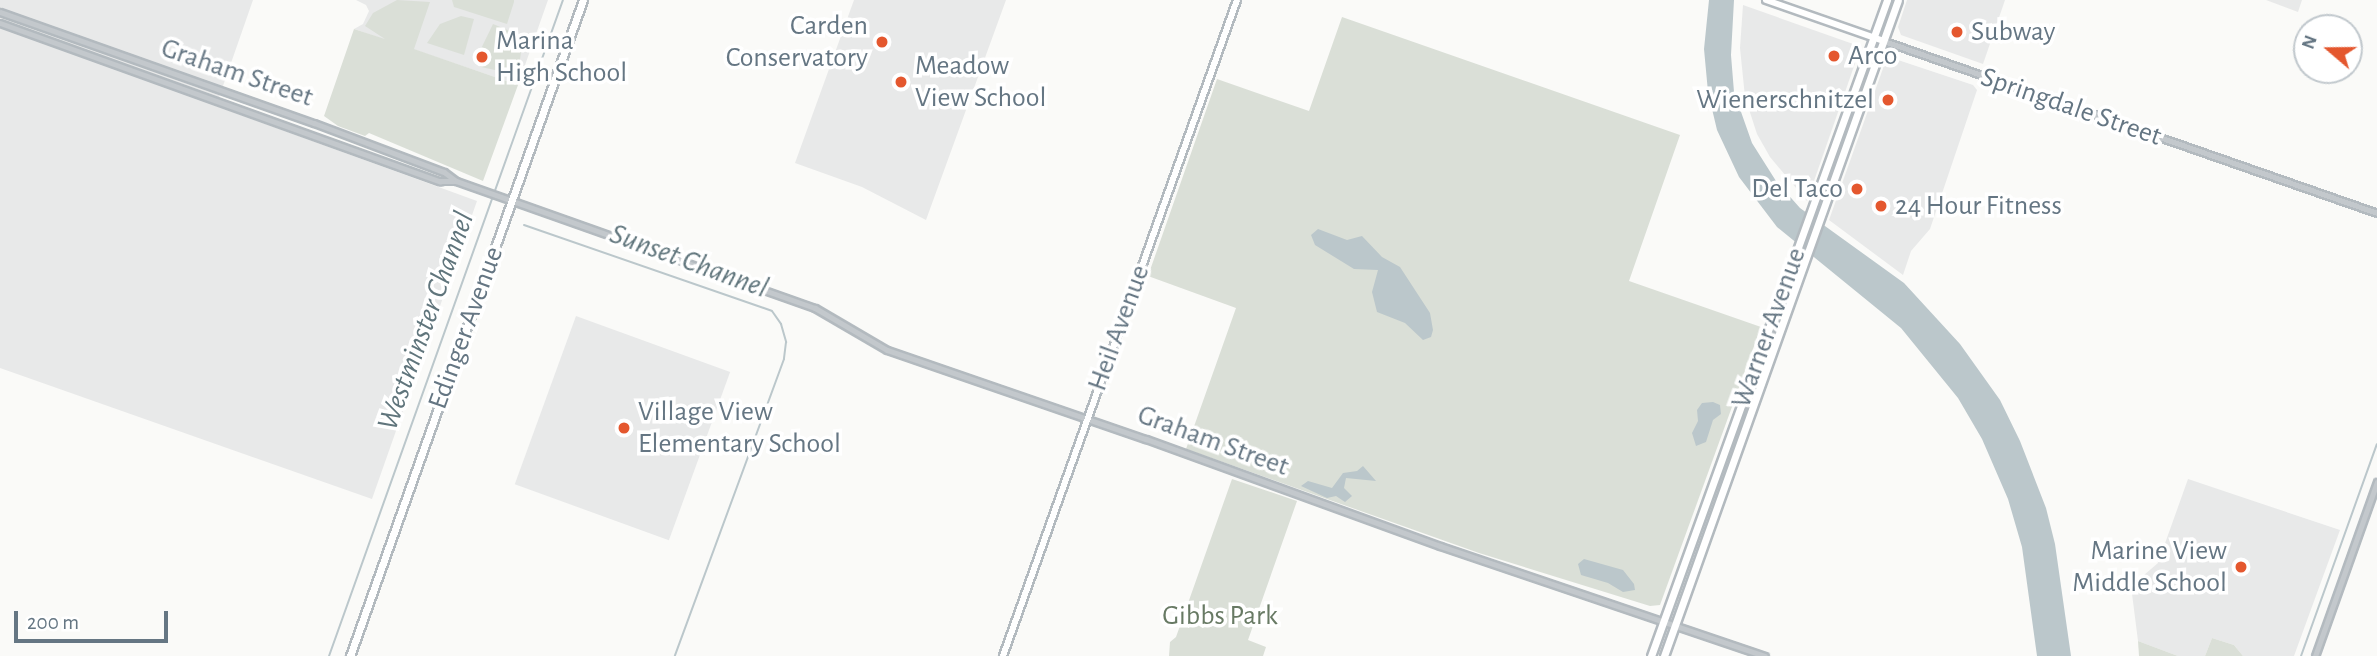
<!DOCTYPE html>
<html>
<head>
<meta charset="utf-8">
<style>
  body { margin:0 }
  #map { position:relative; width:2377px; height:656px; overflow:hidden; background:#fafaf8; font-family:"Alegreya Sans",sans-serif }
  div>[style] { position:absolute }
  [style*='--x'] { left:calc(var(--x)*1px); top:calc(var(--y)*1px); width:calc(var(--w)*1px); rotate:calc(var(--a)*1deg) }
  .built>* { inset:0; background:#e8e9e9; transform-origin:0 0 }
  .green>* { inset:0; background:#dadfd7 }
  .water>* { inset:0; background:#bbc7cb }
  .stream>* { height:2px; margin:-1px; padding:0 1px; transform-origin:1px; border-radius:1px; background:#bbc7cb }
  .roads { filter:drop-shadow(2px 0 #b3babf) drop-shadow(-2px 0 #b3babf) drop-shadow(0 2px #b3babf) drop-shadow(0 -2px #b3babf) }
  .tertiary>* { height:5px; margin:-2.5px; padding:0 2.5px; transform-origin:2.5px; border-radius:2.5px; background:#c3c8cc }
  .secondary>* { height:6px; margin:-3px; padding:0 3px; transform-origin:3px; border-radius:3px; background:#fff }
  .primary>* { height:7px; margin:-3.5px; padding:0 3.5px; transform-origin:3.5px; border-radius:3.5px; background:#fff }
  .dots>* { width:19px; height:19px; translate:-50% -50%; box-sizing:border-box; border:4px solid #fff; border-radius:50% }
  span { translate:-50% -50%; white-space:nowrap; text-align:center; line-height:1.15; -webkit-text-stroke:7px #fff; paint-order:stroke }
  .poi-label { font-size:28px; color:#657683 }
  .right { translate:-100% -50%; text-align:right }
  .left { translate:0 -50%; text-align:left }
  .street-label { font-size:28px; color:#657683 }
  .park-label { font-size:28px; color:#687a64 }
  .water-label { font-size:30px; color:#60757c; font-style:italic }
  .north { position:absolute; left:2293px; top:14px; width:70px; height:70px; box-sizing:border-box; background:#fff; border:2px solid #c1c8cd; border-radius:50%; rotate:290deg; font-size:19px; font-weight:700; line-height:28px; text-align:center; color:#657683 }
  .north::after { content:''; display:block; margin:auto; width:24px; height:32px; background:#e4572e; clip-path:polygon(50% 0,100% 100%,50% 72%,0 100%) }
  .scale { position:absolute; left:14px; top:611px; width:154px; height:32px; box-sizing:border-box; border:4px solid #657683; border-top:0; padding-left:9px; font-size:21px; line-height:24px; white-space:nowrap; color:#657683; -webkit-text-stroke:5px #fff; paint-order:stroke }
</style>
</head>
<body>
<div id="map">
  <div class="built">
    <div style="clip-path:polygon(0 0,253px 0,216px 106px,477px 201px,372px 499px,0 368px)"></div>
    <div style="clip-path:polygon(356px 0,548px 0,518px 85px,354px 29px,363px 24px,369px 11px,366px 5px)"></div>
    <div style="clip-path:polygon(854px 0,1006px 0,926px 220px,862px 187px,795px 163px)"></div>
    <div style="clip-path:polygon(1907px 0,2005px 0,1983px 64px,1901px 35px,1898px 27px)"></div>
    <div style="clip-path:polygon(2266px 0,2302px 0,2298px 12px)"></div>
    <div style="clip-path:polygon(1743px 5px,1856px 45px,1859px 52px,1807px 201px,1770px 157px,1757px 134px,1745px 97px,1740px 48px)"></div>
    <div style="clip-path:polygon(1892px 58px,1973px 85px,1977px 90px,1930px 229px,1911px 251px,1903px 275px,1829px 220px,1886px 60px)"></div>
    <div style="left:576px;top:316px;width:164px;height:179px;rotate:20deg"></div>
    <div style="clip-path:polygon(2188px 479px,2340px 530px,2294px 656px,2243px 656px,2234px 645px,2212px 638px,2205px 656px,2178px 656px,2138px 641px,2130px 578px,2144px 575px,2158px 563px)"></div>
  </div>
  <div class="green">
    <div style="clip-path:polygon(397px 0,430px 2px,414px 49px,518px 85px,483px 181px,369px 133px,365px 136px,338px 126px,324px 116px,354px 29px,385px 39px,365px 26px,373px 13px)"></div>
    <div style="clip-path:polygon(452px 0,514px 0,514px 2px,507px 24px,454px 7px)"></div>
    <div style="clip-path:polygon(461px 16px,474px 19px,464px 55px,427px 43px,440px 24px)"></div>
    <div style="clip-path:polygon(1342px 17px,1680px 135px,1629px 281px,1761px 327px,1660px 605px,1650px 606px,1479px 553px,1186px 449px,1236px 308px,1148px 276px,1217px 79px,1309px 111px)"></div>
    <div style="clip-path:polygon(493px 24px,510px 31px,518px 41px,521px 52px,518px 75px,481px 67px,475px 61px)"></div>
    <div style="clip-path:polygon(1232px 479px,1297px 501px,1248px 640px,1266px 647px,1263px 656px,1169px 656px,1170px 642px,1176px 637px)"></div>
    <div style="clip-path:polygon(2212px 638px,2234px 645px,2243px 656px,2205px 656px)"></div>
    <div style="clip-path:polygon(2138px 641px,2178px 656px,2139px 656px)"></div>
  </div>
  <div class="water">
    <div style="clip-path:polygon(1709px 0,1734px 0,1731px 55px,1734px 92px,1752px 143px,1776px 181px,1800px 208px,1904px 283px,1960px 344px,2000px 400px,2020px 441px,2046px 508px,2055px 544px,2071px 656px,2037px 656px,2022px 547px,2008px 499px,1982px 439px,1958px 398px,1901px 328px,1777px 227px,1739px 177px,1717px 130px,1708px 92px,1704px 49px)"></div>
    <div style="clip-path:polygon(1318px 229px,1347px 240px,1362px 236px,1382px 257px,1400px 267px,1430px 313px,1433px 330px,1431px 337px,1423px 340px,1405px 323px,1377px 312px,1372px 292px,1378px 270px,1354px 269px,1315px 245px,1311px 235px)"></div>
    <div style="clip-path:polygon(1713px 402px,1720px 405px,1721px 414px,1713px 420px,1706px 442px,1696px 446px,1692px 433px,1698px 421px,1697px 410px,1702px 403px)"></div>
    <div style="clip-path:polygon(1363px 466px,1376px 481px,1346px 478px,1344px 488px,1352px 496px,1345px 502px,1336px 496px,1327px 498px,1301px 486px,1308px 481px,1332px 488px,1343px 473px,1357px 471px)"></div>
    <div style="clip-path:polygon(1584px 559px,1623px 570px,1634px 584px,1635px 590px,1623px 592px,1608px 583px,1581px 575px,1578px 564px)"></div>
  </div>
  <div class="stream">
    <div style="--x:524;--y:225;--w:262;--a:19.1"></div>
    <div style="--x:772;--y:311;--w:16;--a:55"></div>
    <div style="--x:781;--y:324;--w:19;--a:74"></div>
    <div style="--x:786;--y:342;--w:17;--a:97"></div>
    <div style="--x:784;--y:359;--w:316;--a:110.2"></div>
    <div style="--x:329;--y:656;--w:696;--a:-70.37"></div>
    <div style="--x:2301;--y:656;--w:225;--a:-70.3"></div>
  </div>
  <div class="roads">
    <div class="tertiary">
      <div style="--x:0;--y:12;--w:333;--a:19.5"></div>
      <div style="--x:314;--y:123;--w:139;--a:20.7"></div>
      <div style="--x:444;--y:172;--w:15;--a:37"></div>
      <div style="--x:0;--y:23;--w:468;--a:19.8"></div>
      <div style="--x:440;--y:181;--w:16;--a:0"></div>
      <div style="--x:456;--y:181;--w:381;--a:19.5"></div>
      <div style="--x:815;--y:308;--w:83;--a:30.3"></div>
      <div style="--x:887;--y:350;--w:274;--a:19"></div>
      <div style="--x:1146;--y:439;--w:313;--a:20"></div>
      <div style="--x:1440;--y:546;--w:343;--a:18.7"></div>
      <div style="--x:1884;--y:41;--w:522;--a:19.23"></div>
      <div style="--x:2315;--y:656;--w:185;--a:-70.4"></div>
    </div>
    <div class="secondary">
      <div style="--x:1766;--y:0;--w:125;--a:19.2"></div>
      <div style="--x:1003;--y:656;--w:696;--a:-70.37"></div>
    </div>
    <div class="primary">
      <div style="--x:350;--y:656;--w:696;--a:-70.45"></div>
      <div style="--x:1651;--y:656;--w:697;--a:-70.21"></div>
      <div style="--x:1664;--y:656;--w:696;--a:-70.37"></div>
    </div>
  </div>
  <div class="dots">
    <div style="left:1957px;top:32px;background:#e4572e"></div>
    <div style="left:882px;top:42px;background:#e4572e"></div>
    <div style="left:1834px;top:56px;background:#e4572e"></div>
    <div style="left:482px;top:57px;background:#e4572e"></div>
    <div style="left:901px;top:82px;background:#e4572e"></div>
    <div style="left:1888px;top:100px;background:#e4572e"></div>
    <div style="left:1857px;top:189px;background:#e4572e"></div>
    <div style="left:1881px;top:206px;background:#e4572e"></div>
    <div style="left:624px;top:428px;background:#e4572e"></div>
    <div style="left:2241px;top:567px;background:#e4572e"></div>
  </div>
  <div class="poi-label">
    <span class="right" style="left:868px;top:42px">Carden<br>Conservatory</span>
    <span class="left" style="left:1971px;top:32px">Subway</span>
    <span class="left" style="left:496px;top:57px">Marina<br>High School</span>
    <span class="left" style="left:1848px;top:56px">Arco</span>
    <span class="left" style="left:915px;top:82px">Meadow<br>View School</span>
    <span class="right" style="left:1874px;top:100px">Wienerschnitzel</span>
    <span class="right" style="left:1843px;top:189px">Del Taco</span>
    <span class="left" style="left:1895px;top:206px">24 Hour Fitness</span>
    <span class="left" style="left:638px;top:428px">Village View<br>Elementary School</span>
    <span class="right" style="left:2227px;top:567px">Marine View<br>Middle School</span>
  </div>
  <div class="street-label">
    <span style="left:237px;top:73px;rotate:19deg">Graham Street</span>
    <span style="left:2071px;top:107px;rotate:19deg">Springdale Street</span>
    <span style="left:466px;top:328px;rotate:-70deg">Edinger Avenue</span>
    <span style="left:1119px;top:328px;rotate:-70deg">Heil Avenue</span>
    <span style="left:1769px;top:328px;rotate:-70deg">Warner Avenue</span>
    <span style="left:1213px;top:441px;rotate:20deg">Graham Street</span>
  </div>
  <div class="park-label">
    <span style="left:1220px;top:616px">Gibbs Park</span>
  </div>
  <div class="water-label">
    <span style="left:689px;top:261px;rotate:20deg">Sunset Channel</span>
    <span style="left:426px;top:321px;rotate:-70deg">Westminster Channel</span>
  </div>
  <div class="north">N</div>
  <div class="scale">200 m</div>
</div>
</body>
</html>
